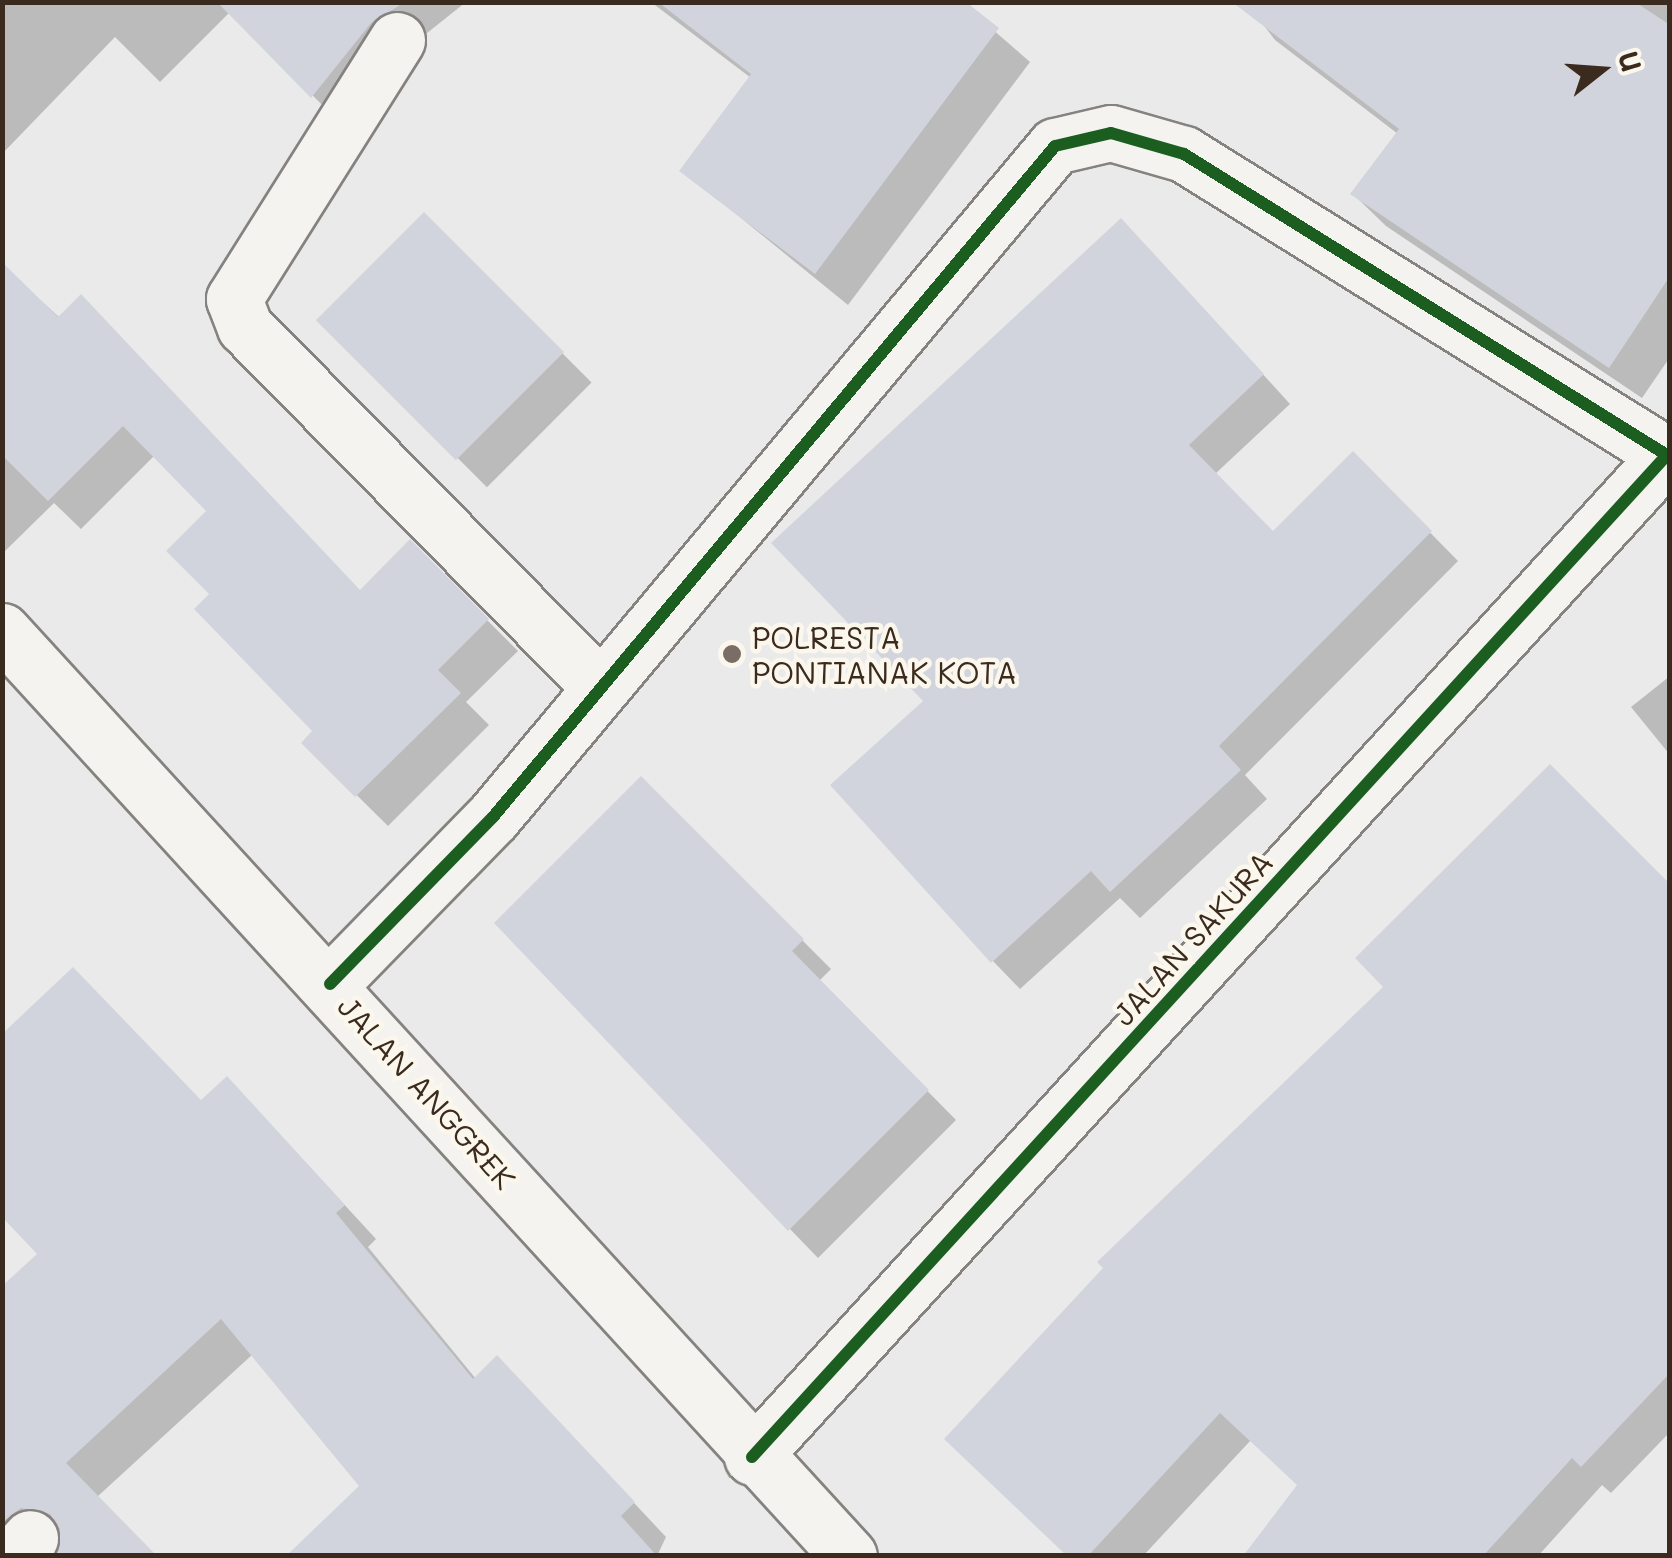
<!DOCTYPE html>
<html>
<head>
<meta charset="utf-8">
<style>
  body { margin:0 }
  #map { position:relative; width:1672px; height:1558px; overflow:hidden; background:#ebeaeb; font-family:Mali,sans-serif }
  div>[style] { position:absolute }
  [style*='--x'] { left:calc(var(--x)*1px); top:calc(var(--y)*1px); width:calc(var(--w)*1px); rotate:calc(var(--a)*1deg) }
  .shadow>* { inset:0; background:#0003; transform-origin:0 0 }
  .building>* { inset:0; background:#d2d4dd; transform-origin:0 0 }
  .roads { filter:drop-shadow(2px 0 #85827f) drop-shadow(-2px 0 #85827f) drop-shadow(0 2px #85827f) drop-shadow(0 -2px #85827f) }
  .minor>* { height:55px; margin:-27.5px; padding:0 27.5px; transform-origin:27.5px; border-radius:27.5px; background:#f4f3f0 }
  .cycleway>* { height:12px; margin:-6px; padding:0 6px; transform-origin:6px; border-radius:6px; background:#1b5e20 }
  .dots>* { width:28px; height:28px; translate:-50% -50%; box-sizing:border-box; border:5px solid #fbf7ec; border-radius:50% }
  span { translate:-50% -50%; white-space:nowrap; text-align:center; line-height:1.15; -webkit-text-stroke:9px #fbf7ec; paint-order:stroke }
  .poi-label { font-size:30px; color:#3b2a1e }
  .left { translate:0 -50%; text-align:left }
  .street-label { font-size:30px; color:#3b2a1e }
  .frame { position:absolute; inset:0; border:5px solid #3b2a1e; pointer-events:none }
  .north { position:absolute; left:1552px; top:20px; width:100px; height:100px; -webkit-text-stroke:8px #fbf7ec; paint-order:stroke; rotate:73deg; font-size:28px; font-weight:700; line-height:40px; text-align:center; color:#3b2a1e }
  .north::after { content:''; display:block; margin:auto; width:35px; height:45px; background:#3b2a1e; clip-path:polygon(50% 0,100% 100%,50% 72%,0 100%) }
</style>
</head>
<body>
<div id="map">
  <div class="shadow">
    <div style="clip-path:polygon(2px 2px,466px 2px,402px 53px,343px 126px,230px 12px,160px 82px,115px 37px,2px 154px)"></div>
    <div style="clip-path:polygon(651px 2px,961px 2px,1030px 62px,848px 305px,682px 170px,751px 78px)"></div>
    <div style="clip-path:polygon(1246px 2px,1670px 2px,1670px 357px,1642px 398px,1386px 226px,1353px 194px,1398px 134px,1275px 40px)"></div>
    <div style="left:424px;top:215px;width:237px;height:148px;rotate:45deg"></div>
    <div style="clip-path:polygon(1149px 249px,1290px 404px,1215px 474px,1273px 534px,1353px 454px,1458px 561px,1245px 775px,1267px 799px,1140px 918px,1120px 898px,1020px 989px,993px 961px,926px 701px)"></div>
    <div style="clip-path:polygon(2px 265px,360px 592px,410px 543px,518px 651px,466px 702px,489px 725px,388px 826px,304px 743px,316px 731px,212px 594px,209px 511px,155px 455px,81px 529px,54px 503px,2px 554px)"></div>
    <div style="clip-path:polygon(1670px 676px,1670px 755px,1631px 707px)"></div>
    <div style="clip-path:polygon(641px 779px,831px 969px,819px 981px,956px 1120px,818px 1258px,790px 1229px)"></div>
    <div style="clip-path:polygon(1670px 887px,1670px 1432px,1611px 1493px,1602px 1485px,1538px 1556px,1246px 1556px,1300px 1486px,1251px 1440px,1143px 1556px,1069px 1556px)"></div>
    <div style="clip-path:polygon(202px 1103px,260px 1113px,376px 1239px,368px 1247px,476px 1379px,530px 1392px,666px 1537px,657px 1556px,325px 1556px,363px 1486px,253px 1354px,97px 1497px,67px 1540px,2px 1556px,2px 1289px)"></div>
  </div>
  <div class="building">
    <div style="clip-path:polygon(217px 2px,405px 2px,371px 23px,311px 98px)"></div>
    <div style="clip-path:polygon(658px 2px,966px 2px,999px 28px,815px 274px,679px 171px,751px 74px)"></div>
    <div style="clip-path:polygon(1232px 2px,1635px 2px,1670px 25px,1670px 276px,1609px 368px,1350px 194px,1399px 129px)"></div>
    <div style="left:424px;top:212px;width:198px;height:153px;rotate:45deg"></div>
    <div style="clip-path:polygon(1121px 218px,1264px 374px,1189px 445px,1273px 531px,1353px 451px,1432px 531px,1219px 746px,1241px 770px,1110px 892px,1091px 871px,991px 963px,830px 785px,923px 701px,771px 543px)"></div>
    <div style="clip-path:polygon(2px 262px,58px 317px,81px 294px,360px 590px,410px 539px,489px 619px,438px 670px,461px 693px,355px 797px,301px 743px,312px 731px,194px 609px,209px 594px,166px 551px,206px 511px,123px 426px,48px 501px,2px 455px)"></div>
    <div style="clip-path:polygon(1550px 764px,1670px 884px,1670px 1373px,1581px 1467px,1572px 1458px,1483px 1556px,1243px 1556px,1297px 1485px,1220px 1413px,1088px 1556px,1067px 1556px,944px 1439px,1103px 1268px,1097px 1262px,1383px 987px,1355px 958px)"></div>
    <div style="clip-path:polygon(641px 776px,804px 939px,792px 951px,929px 1090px,788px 1231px,494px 923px)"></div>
    <div style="clip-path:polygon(73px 967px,201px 1100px,227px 1076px,345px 1205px,336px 1213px,473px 1379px,497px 1355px,635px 1502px,621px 1516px,657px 1556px,286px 1556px,359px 1486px,221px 1319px,66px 1463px,157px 1556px,55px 1556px,60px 1529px,50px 1514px,21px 1508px,2px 1522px,2px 1286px,37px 1254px,2px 1217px,2px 1034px)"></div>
  </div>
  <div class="roads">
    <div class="minor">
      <div style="--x:397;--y:40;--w:306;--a:122.2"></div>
      <div style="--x:234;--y:299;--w:30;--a:69"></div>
      <div style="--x:245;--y:327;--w:504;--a:45.4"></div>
      <div style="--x:2;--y:631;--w:1254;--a:47.52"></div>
      <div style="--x:330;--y:984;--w:233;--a:-45.7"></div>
      <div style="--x:493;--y:817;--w:875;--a:-50.05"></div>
      <div style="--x:1055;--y:146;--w:57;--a:-13.1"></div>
      <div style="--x:1111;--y:133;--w:76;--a:16"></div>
      <div style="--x:1184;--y:154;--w:573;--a:31.94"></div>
      <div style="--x:752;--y:1457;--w:1357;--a:-47.6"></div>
      <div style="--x:14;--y:1556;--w:24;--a:-48"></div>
    </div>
  </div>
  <div class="cycleway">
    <div style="--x:330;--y:984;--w:233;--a:-45.7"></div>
    <div style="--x:493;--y:817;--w:875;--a:-50.05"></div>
    <div style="--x:1055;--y:146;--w:57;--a:-13.1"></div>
    <div style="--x:1111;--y:133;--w:76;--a:16"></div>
    <div style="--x:1184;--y:154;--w:573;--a:31.94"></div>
    <div style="--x:752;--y:1457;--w:1357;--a:-47.6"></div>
  </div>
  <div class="dots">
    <div style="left:732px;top:654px;background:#796d66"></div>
  </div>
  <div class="poi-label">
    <span class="left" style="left:752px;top:654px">POLRESTA<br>PONTIANAK KOTA</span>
  </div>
  <div class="street-label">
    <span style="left:1192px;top:938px;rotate:-48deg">JALAN SAKURA</span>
    <span style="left:427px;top:1092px;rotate:48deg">JALAN ANGGREK</span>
  </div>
  <div class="frame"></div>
  <div class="north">U</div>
</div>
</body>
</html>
